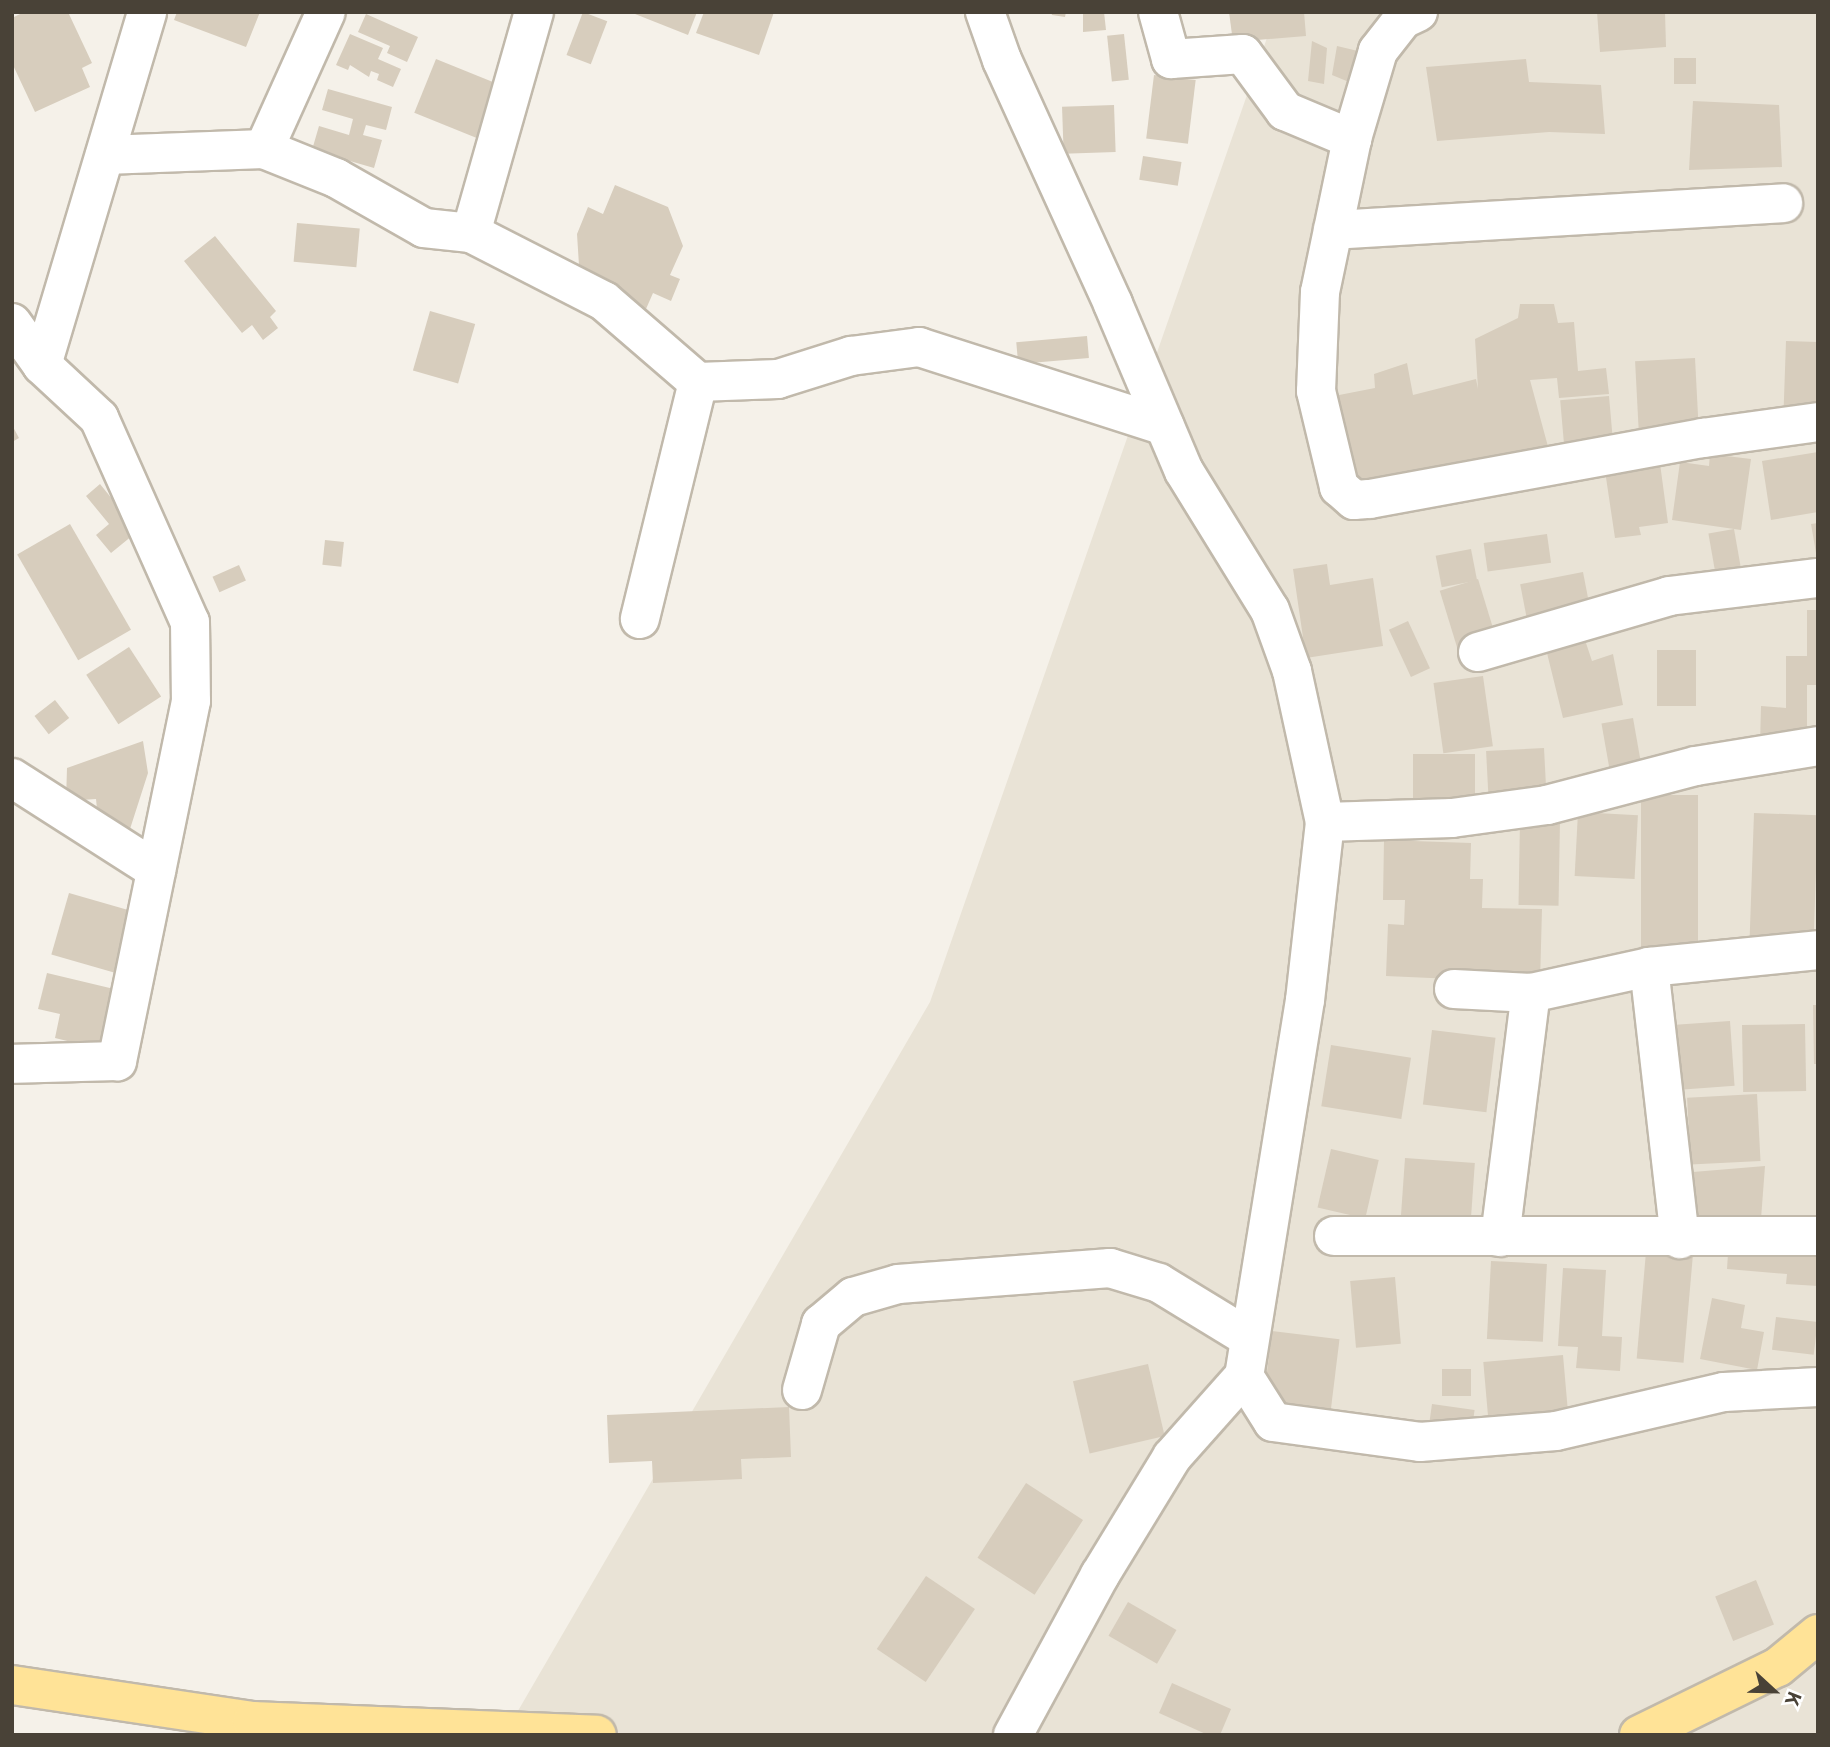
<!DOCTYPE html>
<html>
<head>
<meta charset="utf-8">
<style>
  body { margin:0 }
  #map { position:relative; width:1830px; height:1747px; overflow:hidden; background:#f5f1e9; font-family:"Public Sans",sans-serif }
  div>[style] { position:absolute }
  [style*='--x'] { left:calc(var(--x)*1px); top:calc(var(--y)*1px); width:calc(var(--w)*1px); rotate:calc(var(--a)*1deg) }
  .residential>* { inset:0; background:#e9e3d6 }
  .building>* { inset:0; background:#d7cdbd; transform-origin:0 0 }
  .roads { filter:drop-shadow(2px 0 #c1b9ab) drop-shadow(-2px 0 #c1b9ab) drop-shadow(0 2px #c1b9ab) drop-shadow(0 -2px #c1b9ab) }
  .minor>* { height:38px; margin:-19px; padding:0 19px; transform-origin:19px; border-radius:19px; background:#fff }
  .major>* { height:38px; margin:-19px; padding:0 19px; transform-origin:19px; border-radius:19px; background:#ffe397 }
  span { translate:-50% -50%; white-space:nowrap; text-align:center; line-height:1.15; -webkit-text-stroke:6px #fff; paint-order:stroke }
  .frame { position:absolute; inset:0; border:14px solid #494237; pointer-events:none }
  .north { position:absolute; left:1739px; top:1656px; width:70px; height:70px; -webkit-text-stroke:5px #fff; paint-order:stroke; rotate:112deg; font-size:19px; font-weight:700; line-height:28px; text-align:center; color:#494237 }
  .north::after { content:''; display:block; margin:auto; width:24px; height:32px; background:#494237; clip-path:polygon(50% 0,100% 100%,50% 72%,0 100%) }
</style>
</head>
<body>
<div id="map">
  <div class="residential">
    <div style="clip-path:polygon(1276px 12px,1818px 12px,1818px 1735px,504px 1735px,930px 1002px)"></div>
  </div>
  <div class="building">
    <div style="clip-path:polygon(24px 12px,68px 12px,92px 63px,82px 68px,90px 87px,35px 112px,12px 63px,12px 18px)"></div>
    <div style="clip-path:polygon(177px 12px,260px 12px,246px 47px,174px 20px)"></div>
    <div style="left:583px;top:12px;width:26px;height:46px;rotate:21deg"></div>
    <div style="clip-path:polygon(630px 12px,697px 12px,688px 35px)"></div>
    <div style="clip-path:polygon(704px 12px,774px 12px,759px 55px,696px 33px)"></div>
    <div style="clip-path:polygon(1051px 12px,1066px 12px,1065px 17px,1052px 15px)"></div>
    <div style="clip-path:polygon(1083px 12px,1104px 12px,1106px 30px,1083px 32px)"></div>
    <div style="clip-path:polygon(1229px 12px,1304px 12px,1306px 36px,1233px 42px)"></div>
    <div style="clip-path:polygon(1597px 12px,1665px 12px,1666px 47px,1600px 52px)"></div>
    <div style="clip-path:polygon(366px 14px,418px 37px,407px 62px,387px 53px,390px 46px,358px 32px)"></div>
    <div style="clip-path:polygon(350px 34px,383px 48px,378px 59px,401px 69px,393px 87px,377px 80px,379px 74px,371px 71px,369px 77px,350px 65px,348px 70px,336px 65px)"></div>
    <div style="left:1124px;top:34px;width:46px;height:17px;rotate:84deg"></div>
    <div style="clip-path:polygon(1312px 41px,1327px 48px,1324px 84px,1308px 81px)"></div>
    <div style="clip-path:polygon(1337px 46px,1358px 51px,1349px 82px,1332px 75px)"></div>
    <div style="left:1674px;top:58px;width:22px;height:26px"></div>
    <div style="left:436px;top:59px;width:74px;height:58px;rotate:22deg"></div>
    <div style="clip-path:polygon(1526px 59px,1529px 82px,1601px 85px,1605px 134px,1549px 132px,1437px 141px,1426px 67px)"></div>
    <div style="left:1154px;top:75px;width:42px;height:64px;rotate:7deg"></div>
    <div style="clip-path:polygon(328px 89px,392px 107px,386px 130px,366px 125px,363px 135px,382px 140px,374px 168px,312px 150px,319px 126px,349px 135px,353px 119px,322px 110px)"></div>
    <div style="clip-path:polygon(1693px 101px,1779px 105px,1782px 167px,1689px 170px)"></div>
    <div style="left:1114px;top:105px;width:47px;height:52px;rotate:88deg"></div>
    <div style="left:1143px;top:156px;width:39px;height:24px;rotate:9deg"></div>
    <div style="clip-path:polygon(615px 185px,668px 207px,683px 246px,670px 275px,680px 279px,671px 301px,653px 293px,646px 309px,580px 281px,577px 234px,588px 207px,603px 214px)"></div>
    <div style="left:297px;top:223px;width:63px;height:39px;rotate:5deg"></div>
    <div style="clip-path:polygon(215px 236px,276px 311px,270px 317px,278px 328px,263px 340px,252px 325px,242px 333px,184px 261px)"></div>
    <div style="clip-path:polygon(1520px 304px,1554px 304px,1558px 323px,1574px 322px,1578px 371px,1606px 368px,1609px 394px,1559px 398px,1557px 378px,1530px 380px,1550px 454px,1353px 493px,1334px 396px,1375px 388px,1374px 374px,1407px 363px,1413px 395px,1476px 379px,1478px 389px,1475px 339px,1518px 318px)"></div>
    <div style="left:430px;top:311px;width:47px;height:62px;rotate:16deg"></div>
    <div style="left:1087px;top:336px;width:22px;height:71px;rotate:85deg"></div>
    <div style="left:1786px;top:341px;width:32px;height:64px;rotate:2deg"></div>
    <div style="left:1695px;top:358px;width:77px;height:60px;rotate:87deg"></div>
    <div style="left:1609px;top:396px;width:46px;height:49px;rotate:85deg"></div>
    <div style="clip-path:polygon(12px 425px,19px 438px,12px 442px)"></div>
    <div style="clip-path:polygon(1818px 452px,1818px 512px,1771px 520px,1762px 461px)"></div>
    <div style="clip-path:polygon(1710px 454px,1751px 459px,1741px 530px,1672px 520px,1680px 462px,1709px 466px)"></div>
    <div style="clip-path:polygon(1659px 456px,1668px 523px,1639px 527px,1641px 535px,1615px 538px,1604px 464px)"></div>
    <div style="clip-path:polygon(100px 484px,138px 531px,111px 553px,96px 535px,109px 524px,86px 496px)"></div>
    <div style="clip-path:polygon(1818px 523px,1818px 553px,1816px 553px,1811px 524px)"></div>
    <div style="left:70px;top:524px;width:122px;height:61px;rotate:60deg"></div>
    <div style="left:1734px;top:529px;width:53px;height:26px;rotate:80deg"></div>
    <div style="left:1547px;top:534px;width:29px;height:64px;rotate:82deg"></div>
    <div style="left:325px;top:540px;width:19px;height:25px;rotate:6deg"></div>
    <div style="left:1471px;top:549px;width:32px;height:36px;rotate:79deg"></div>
    <div style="clip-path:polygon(1327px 564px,1330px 585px,1373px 578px,1383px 646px,1306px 658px,1293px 569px)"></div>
    <div style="left:239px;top:565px;width:17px;height:29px;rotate:66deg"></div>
    <div style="left:1583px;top:572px;width:46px;height:64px;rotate:79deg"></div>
    <div style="left:1478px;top:579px;width:61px;height:40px;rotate:73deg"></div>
    <div style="clip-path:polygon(1807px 610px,1818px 610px,1818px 685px,1807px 685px,1807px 743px,1760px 745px,1761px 706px,1786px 708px,1786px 656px,1807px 656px)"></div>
    <div style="left:1408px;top:621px;width:52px;height:21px;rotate:65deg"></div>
    <div style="clip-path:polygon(1584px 637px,1592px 661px,1613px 654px,1623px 705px,1563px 718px,1545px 645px)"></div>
    <div style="left:129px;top:647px;width:59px;height:51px;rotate:57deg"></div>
    <div style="left:1657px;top:650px;width:39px;height:56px"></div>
    <div style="left:1483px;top:676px;width:71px;height:50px;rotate:82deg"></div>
    <div style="left:55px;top:700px;width:23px;height:26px;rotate:52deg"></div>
    <div style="left:1633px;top:718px;width:58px;height:32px;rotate:80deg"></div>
    <div style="clip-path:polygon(143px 741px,148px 773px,130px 829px,98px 819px,96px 799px,66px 801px,67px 768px)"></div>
    <div style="left:1544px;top:748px;width:50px;height:58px;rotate:87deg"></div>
    <div style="left:1475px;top:754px;width:56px;height:62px;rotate:90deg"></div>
    <div style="left:1641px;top:795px;width:57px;height:155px"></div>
    <div style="left:1578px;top:812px;width:60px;height:64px;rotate:3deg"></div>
    <div style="left:1754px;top:813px;width:64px;height:126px;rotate:2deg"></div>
    <div style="left:1520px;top:820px;width:40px;height:85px;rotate:1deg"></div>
    <div style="clip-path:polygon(1384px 840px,1471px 843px,1470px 879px,1483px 879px,1482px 908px,1542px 909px,1540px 983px,1386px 976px,1388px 924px,1404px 925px,1405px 900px,1383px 900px)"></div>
    <div style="left:69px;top:893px;width:66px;height:64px;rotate:16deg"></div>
    <div style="clip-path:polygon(47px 973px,114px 989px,100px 1049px,55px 1038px,60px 1014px,38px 1009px)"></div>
    <div style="clip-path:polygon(1813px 1005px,1818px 1005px,1818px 1064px,1814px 1064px)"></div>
    <div style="left:1730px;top:1021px;width:65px;height:58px;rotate:86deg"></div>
    <div style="left:1805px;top:1024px;width:67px;height:63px;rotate:89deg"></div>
    <div style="left:1432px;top:1030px;width:64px;height:75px;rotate:7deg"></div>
    <div style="left:1331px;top:1045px;width:81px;height:62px;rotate:9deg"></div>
    <div style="left:1757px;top:1094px;width:67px;height:70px;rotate:87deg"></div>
    <div style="left:1331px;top:1149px;width:49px;height:60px;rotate:13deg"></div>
    <div style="left:1405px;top:1158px;width:70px;height:64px;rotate:4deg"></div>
    <div style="clip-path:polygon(1765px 1166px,1760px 1232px,1683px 1225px,1693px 1172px)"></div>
    <div style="clip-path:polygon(1729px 1238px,1818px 1245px,1818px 1286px,1786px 1284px,1787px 1274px,1727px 1269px)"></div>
    <div style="left:1646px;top:1252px;width:47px;height:107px;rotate:5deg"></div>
    <div style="left:1491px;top:1261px;width:56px;height:78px;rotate:3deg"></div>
    <div style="clip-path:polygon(1563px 1268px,1606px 1270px,1602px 1336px,1622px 1337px,1620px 1371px,1576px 1368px,1578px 1347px,1558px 1346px)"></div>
    <div style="left:1395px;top:1277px;width:67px;height:45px;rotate:85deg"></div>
    <div style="clip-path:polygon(1712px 1298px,1745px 1305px,1741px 1328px,1764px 1332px,1757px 1370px,1700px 1359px)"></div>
    <div style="left:1776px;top:1317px;width:42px;height:33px;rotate:7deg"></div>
    <div style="left:1272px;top:1331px;width:68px;height:74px;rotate:7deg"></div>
    <div style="left:1563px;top:1355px;width:69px;height:80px;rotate:85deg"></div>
    <div style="left:1148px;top:1364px;width:74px;height:77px;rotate:77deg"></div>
    <div style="left:1442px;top:1369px;width:29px;height:27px"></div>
    <div style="left:1432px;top:1404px;width:43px;height:26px;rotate:8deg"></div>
    <div style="clip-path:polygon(789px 1407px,791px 1457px,741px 1459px,742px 1479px,653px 1483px,652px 1461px,609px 1463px,607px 1415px)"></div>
    <div style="left:1026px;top:1483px;width:68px;height:89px;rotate:33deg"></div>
    <div style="left:926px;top:1576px;width:59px;height:88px;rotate:34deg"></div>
    <div style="left:1756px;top:1580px;width:48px;height:44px;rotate:68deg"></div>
    <div style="left:1128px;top:1602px;width:56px;height:39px;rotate:30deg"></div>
    <div style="clip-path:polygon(1172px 1683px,1231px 1709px,1220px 1735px,1208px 1735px,1159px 1713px)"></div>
  </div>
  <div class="roads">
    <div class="minor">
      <div style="--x:985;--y:12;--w:51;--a:70.5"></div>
      <div style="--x:1002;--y:60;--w:268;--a:65.5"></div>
      <div style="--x:1113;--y:304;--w:181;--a:67"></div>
      <div style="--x:1184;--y:471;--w:163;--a:58.3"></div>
      <div style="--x:1270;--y:610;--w:65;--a:70.2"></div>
      <div style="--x:1292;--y:671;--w:155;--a:77.7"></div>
      <div style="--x:1325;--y:822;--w:179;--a:96.4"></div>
      <div style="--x:1305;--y:1000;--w:381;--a:99.2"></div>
      <div style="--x:1244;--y:1376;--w:54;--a:57.8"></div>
      <div style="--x:1273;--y:1422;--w:148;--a:7.7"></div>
      <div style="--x:1420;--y:1442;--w:136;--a:-4.6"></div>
      <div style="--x:1556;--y:1431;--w:172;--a:-13.1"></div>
      <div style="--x:1724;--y:1392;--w:94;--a:-3"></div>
      <div style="--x:1158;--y:12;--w:49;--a:74.5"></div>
      <div style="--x:1171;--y:59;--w:72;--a:-4"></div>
      <div style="--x:1243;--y:54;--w:71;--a:53.6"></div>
      <div style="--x:1285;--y:111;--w:73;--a:22.7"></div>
      <div style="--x:1418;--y:12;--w:17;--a:155"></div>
      <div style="--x:1403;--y:19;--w:41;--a:128"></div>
      <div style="--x:1378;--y:51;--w:92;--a:106.5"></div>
      <div style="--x:1352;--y:139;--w:156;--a:101.8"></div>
      <div style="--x:1320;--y:292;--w:99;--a:92.3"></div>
      <div style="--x:1316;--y:391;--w:99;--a:76.5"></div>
      <div style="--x:1339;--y:487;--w:20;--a:41"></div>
      <div style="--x:1354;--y:500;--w:16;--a:-4"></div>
      <div style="--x:1370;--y:499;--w:339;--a:-10.4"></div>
      <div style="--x:1703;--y:438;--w:116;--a:-7.9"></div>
      <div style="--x:264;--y:149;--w:150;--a:-65.7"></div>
      <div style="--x:105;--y:155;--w:159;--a:-2.2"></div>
      <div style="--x:264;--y:149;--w:78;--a:21.9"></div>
      <div style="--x:336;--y:178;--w:101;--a:29.6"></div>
      <div style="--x:424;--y:228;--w:47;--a:6.1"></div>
      <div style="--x:471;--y:233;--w:149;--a:27.1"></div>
      <div style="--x:604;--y:301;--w:124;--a:40.8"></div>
      <div style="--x:698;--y:382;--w:244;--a:103.8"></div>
      <div style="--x:1333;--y:230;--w:451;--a:-3.4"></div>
      <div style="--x:471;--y:233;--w:230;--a:-74.1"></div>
      <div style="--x:12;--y:323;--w:52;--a:54.5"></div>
      <div style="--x:42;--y:365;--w:78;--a:42.9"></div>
      <div style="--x:99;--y:418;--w:223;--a:66"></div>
      <div style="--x:190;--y:622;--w:79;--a:89.3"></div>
      <div style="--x:191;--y:701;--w:368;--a:101.6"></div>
      <div style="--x:117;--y:1061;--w:105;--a:178.4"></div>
      <div style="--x:42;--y:365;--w:368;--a:-73.4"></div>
      <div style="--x:698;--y:382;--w:80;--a:-2.1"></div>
      <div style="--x:778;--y:379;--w:77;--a:-17.5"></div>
      <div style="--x:851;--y:356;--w:69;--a:-7.5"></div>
      <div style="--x:919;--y:347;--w:258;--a:17.8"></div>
      <div style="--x:1478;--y:652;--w:199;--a:-16.3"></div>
      <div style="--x:1669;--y:596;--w:150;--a:-6.9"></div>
      <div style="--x:12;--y:778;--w:171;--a:32.6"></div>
      <div style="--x:1325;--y:822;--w:127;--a:-1.8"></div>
      <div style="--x:1452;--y:818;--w:96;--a:-7.8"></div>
      <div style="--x:1547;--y:805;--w:154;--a:-14.7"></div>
      <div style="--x:1696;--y:766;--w:124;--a:-9.3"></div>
      <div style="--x:1649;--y:967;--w:274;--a:83.5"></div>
      <div style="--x:1454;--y:989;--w:77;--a:3"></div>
      <div style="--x:1531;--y:993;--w:121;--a:-12.4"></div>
      <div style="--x:1649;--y:967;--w:170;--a:-5.7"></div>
      <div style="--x:1334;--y:1236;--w:484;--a:0"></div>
      <div style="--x:1500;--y:1237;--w:246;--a:-82.8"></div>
      <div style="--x:802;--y:1390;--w:69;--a:-73.9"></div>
      <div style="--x:821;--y:1324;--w:42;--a:-40.2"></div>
      <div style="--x:853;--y:1297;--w:47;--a:-16.1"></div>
      <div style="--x:898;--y:1284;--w:213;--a:-4.3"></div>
      <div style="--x:1110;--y:1268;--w:51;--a:17"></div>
      <div style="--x:1159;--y:1283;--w:105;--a:31.4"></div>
      <div style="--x:1013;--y:1735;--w:182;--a:-61.5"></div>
      <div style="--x:1100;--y:1575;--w:138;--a:-58.6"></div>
      <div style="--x:1172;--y:1457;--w:108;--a:-48.4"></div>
    </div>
    <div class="major">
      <div style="--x:12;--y:1685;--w:243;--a:8.5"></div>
      <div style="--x:252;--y:1721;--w:345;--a:2.3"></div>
      <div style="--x:1639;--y:1735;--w:155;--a:-26.1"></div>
      <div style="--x:1778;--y:1667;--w:52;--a:-39.5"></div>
    </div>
  </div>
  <div class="frame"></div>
  <div class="north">K</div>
</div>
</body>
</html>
